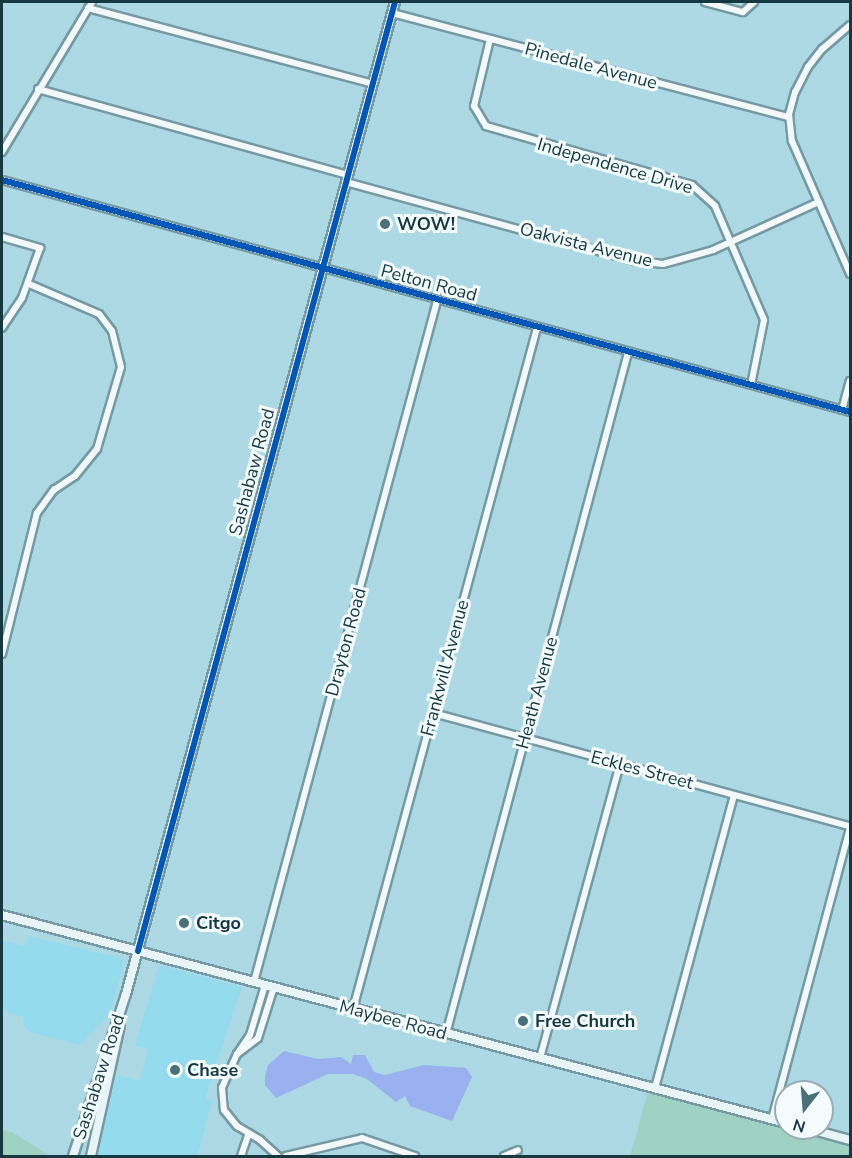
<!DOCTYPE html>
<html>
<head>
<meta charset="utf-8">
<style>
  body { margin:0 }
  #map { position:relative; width:852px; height:1158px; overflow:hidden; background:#acd9e4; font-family:"Nunito Sans",sans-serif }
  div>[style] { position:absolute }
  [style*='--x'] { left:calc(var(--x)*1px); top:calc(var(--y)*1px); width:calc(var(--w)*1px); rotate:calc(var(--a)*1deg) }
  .built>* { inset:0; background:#93dbed }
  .green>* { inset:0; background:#9fd2c3 }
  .water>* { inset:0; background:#9ab1f0 }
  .roads { filter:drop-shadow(2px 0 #759aa3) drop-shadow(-2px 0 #759aa3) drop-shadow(0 2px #759aa3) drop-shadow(0 -2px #759aa3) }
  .street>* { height:6px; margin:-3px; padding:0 3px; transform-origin:3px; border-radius:3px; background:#f3f9fb }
  .secondary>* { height:8px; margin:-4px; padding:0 4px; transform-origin:4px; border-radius:4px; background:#e9f4f7 }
  .cycleway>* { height:6px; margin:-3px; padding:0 3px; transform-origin:3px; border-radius:3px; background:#0057b8 }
  .dots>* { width:16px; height:16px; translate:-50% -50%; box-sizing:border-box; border:3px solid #f3fbfd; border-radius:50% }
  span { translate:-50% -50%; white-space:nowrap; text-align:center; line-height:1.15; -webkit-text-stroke:6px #f3fbfd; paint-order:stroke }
  .street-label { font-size:18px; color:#153841 }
  .poi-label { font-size:18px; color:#153841; font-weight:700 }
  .left { translate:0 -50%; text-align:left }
  .frame { position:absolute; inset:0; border:3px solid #153841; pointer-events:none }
  .north { position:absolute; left:774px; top:1080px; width:60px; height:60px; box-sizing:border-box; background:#f3fbfd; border:2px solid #9aadb2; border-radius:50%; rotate:197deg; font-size:16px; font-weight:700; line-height:24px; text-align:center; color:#153841 }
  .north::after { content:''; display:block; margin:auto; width:21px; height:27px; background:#4a707a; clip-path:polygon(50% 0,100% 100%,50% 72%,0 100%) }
</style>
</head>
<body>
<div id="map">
  <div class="built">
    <div style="clip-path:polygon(28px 936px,121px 958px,124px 963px,110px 1014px,79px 1045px,30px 1032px,24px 1026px,23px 1017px,2px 1010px,2px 940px,25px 946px)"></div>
    <div style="clip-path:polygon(159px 965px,242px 987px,205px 1099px,212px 1101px,197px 1156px,97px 1156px,117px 1075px,140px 1081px,148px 1049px,135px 1046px)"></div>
  </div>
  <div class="green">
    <div style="clip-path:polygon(649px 1088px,786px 1124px,786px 1128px,850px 1141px,850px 1156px,630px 1156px)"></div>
    <div style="clip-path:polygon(2px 1130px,12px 1132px,50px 1156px,2px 1156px)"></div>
  </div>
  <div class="water">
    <div style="clip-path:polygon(284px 1051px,318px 1059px,341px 1057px,351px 1064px,353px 1055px,365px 1055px,374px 1072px,385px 1075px,424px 1065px,466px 1068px,472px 1077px,452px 1121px,410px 1106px,405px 1096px,396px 1102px,367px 1079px,353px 1074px,328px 1074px,276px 1098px,265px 1085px,265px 1076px,268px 1065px)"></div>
  </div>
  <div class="roads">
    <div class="street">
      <div style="--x:705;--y:2;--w:39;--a:15"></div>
      <div style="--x:743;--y:12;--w:15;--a:-42"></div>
      <div style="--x:88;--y:8;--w:295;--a:14.9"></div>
      <div style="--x:392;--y:13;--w:410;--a:14.7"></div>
      <div style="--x:850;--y:25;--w:37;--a:139"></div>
      <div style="--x:822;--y:49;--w:23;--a:128"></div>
      <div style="--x:808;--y:67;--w:28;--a:117"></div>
      <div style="--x:795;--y:92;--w:23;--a:105"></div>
      <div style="--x:789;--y:114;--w:27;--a:84"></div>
      <div style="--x:792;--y:141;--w:145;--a:66.4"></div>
      <div style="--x:490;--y:39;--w:69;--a:103.4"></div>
      <div style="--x:474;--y:106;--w:23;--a:59"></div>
      <div style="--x:486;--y:126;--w:214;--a:16"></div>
      <div style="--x:692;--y:185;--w:31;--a:42"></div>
      <div style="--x:715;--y:206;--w:124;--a:66.7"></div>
      <div style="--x:764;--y:320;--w:66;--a:101.3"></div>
      <div style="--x:38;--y:89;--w:322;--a:15.5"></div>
      <div style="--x:2;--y:152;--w:175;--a:-59"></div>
      <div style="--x:2;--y:180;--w:879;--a:15.3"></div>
      <div style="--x:346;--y:182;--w:300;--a:15.3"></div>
      <div style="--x:635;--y:261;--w:28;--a:6"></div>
      <div style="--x:663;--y:264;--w:52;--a:-15.6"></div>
      <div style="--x:713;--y:250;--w:116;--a:-24.4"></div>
      <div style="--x:2;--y:237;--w:40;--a:16"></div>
      <div style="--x:40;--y:248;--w:53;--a:109.8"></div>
      <div style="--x:22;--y:298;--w:36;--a:124"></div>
      <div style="--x:842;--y:410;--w:30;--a:-75"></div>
      <div style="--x:2;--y:654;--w:145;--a:-76.1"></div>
      <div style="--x:37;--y:513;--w:29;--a:-54"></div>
      <div style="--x:54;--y:490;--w:25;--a:-34"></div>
      <div style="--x:75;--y:476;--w:35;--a:-51"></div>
      <div style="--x:97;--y:449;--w:85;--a:-73.7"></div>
      <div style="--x:121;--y:367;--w:37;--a:-104"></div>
      <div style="--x:112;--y:331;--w:21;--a:-127"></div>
      <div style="--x:99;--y:314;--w:76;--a:-156.8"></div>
      <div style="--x:433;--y:713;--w:432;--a:15.2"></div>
      <div style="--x:254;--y:982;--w:705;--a:-74.96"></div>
      <div style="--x:265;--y:985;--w:52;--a:106.7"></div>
      <div style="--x:250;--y:1035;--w:23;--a:124"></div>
      <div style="--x:237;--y:1054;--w:26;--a:-37"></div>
      <div style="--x:258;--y:1038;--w:53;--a:-72.6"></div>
      <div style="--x:353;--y:1009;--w:705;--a:-74.88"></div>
      <div style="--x:446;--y:1034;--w:705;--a:-75.04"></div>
      <div style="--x:237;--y:1054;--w:37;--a:114"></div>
      <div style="--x:222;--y:1088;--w:22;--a:85"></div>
      <div style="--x:224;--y:1110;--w:21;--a:51"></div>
      <div style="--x:237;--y:1126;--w:27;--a:31"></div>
      <div style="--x:260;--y:1140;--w:24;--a:42"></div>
      <div style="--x:540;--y:1058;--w:305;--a:-74.8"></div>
      <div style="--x:655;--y:1088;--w:303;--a:-74.9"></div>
      <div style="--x:772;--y:1119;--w:301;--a:-75"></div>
      <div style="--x:241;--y:1156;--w:24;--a:-71"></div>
      <div style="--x:286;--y:1156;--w:78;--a:-13.3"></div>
      <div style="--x:362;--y:1138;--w:56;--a:18.8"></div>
      <div style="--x:504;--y:1156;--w:15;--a:-23"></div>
    </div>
    <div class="secondary">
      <div style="--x:2;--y:915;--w:811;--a:14.86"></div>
      <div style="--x:806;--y:1128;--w:46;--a:15.3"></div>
      <div style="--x:73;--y:1156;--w:170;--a:-71.9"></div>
      <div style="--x:126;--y:994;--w:1028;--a:-74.83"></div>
      <div style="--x:91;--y:1156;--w:134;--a:-77.5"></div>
    </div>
  </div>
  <div class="cycleway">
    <div style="--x:2;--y:180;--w:879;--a:15.3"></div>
    <div style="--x:138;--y:951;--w:983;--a:-74.85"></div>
  </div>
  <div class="dots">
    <div style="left:385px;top:224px;background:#4a707a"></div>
    <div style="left:184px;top:923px;background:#4a707a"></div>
    <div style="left:523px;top:1021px;background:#4a707a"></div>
    <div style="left:175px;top:1070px;background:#4a707a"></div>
  </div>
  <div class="street-label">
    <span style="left:591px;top:66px;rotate:15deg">Pinedale Avenue</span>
    <span style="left:615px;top:166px;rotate:16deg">Independence Drive</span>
    <span style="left:586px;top:245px;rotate:14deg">Oakvista Avenue</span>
    <span style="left:429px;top:283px;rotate:15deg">Pelton Road</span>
    <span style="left:252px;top:472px;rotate:-75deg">Sashabaw Road</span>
    <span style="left:346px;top:642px;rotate:-75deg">Drayton Road</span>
    <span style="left:445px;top:668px;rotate:-75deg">Frankwill Avenue</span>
    <span style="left:537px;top:693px;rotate:-75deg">Heath Avenue</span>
    <span style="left:642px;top:770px;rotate:15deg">Eckles Street</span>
    <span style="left:393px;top:1020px;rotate:15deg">Maybee Road</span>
    <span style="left:99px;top:1077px;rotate:-72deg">Sashabaw Road</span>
  </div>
  <div class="poi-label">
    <span class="left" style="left:397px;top:224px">WOW!</span>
    <span class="left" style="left:196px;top:923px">Citgo</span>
    <span class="left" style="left:535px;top:1021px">Free Church</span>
    <span class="left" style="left:187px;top:1070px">Chase</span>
  </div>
  <div class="frame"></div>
  <div class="north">N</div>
</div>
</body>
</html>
